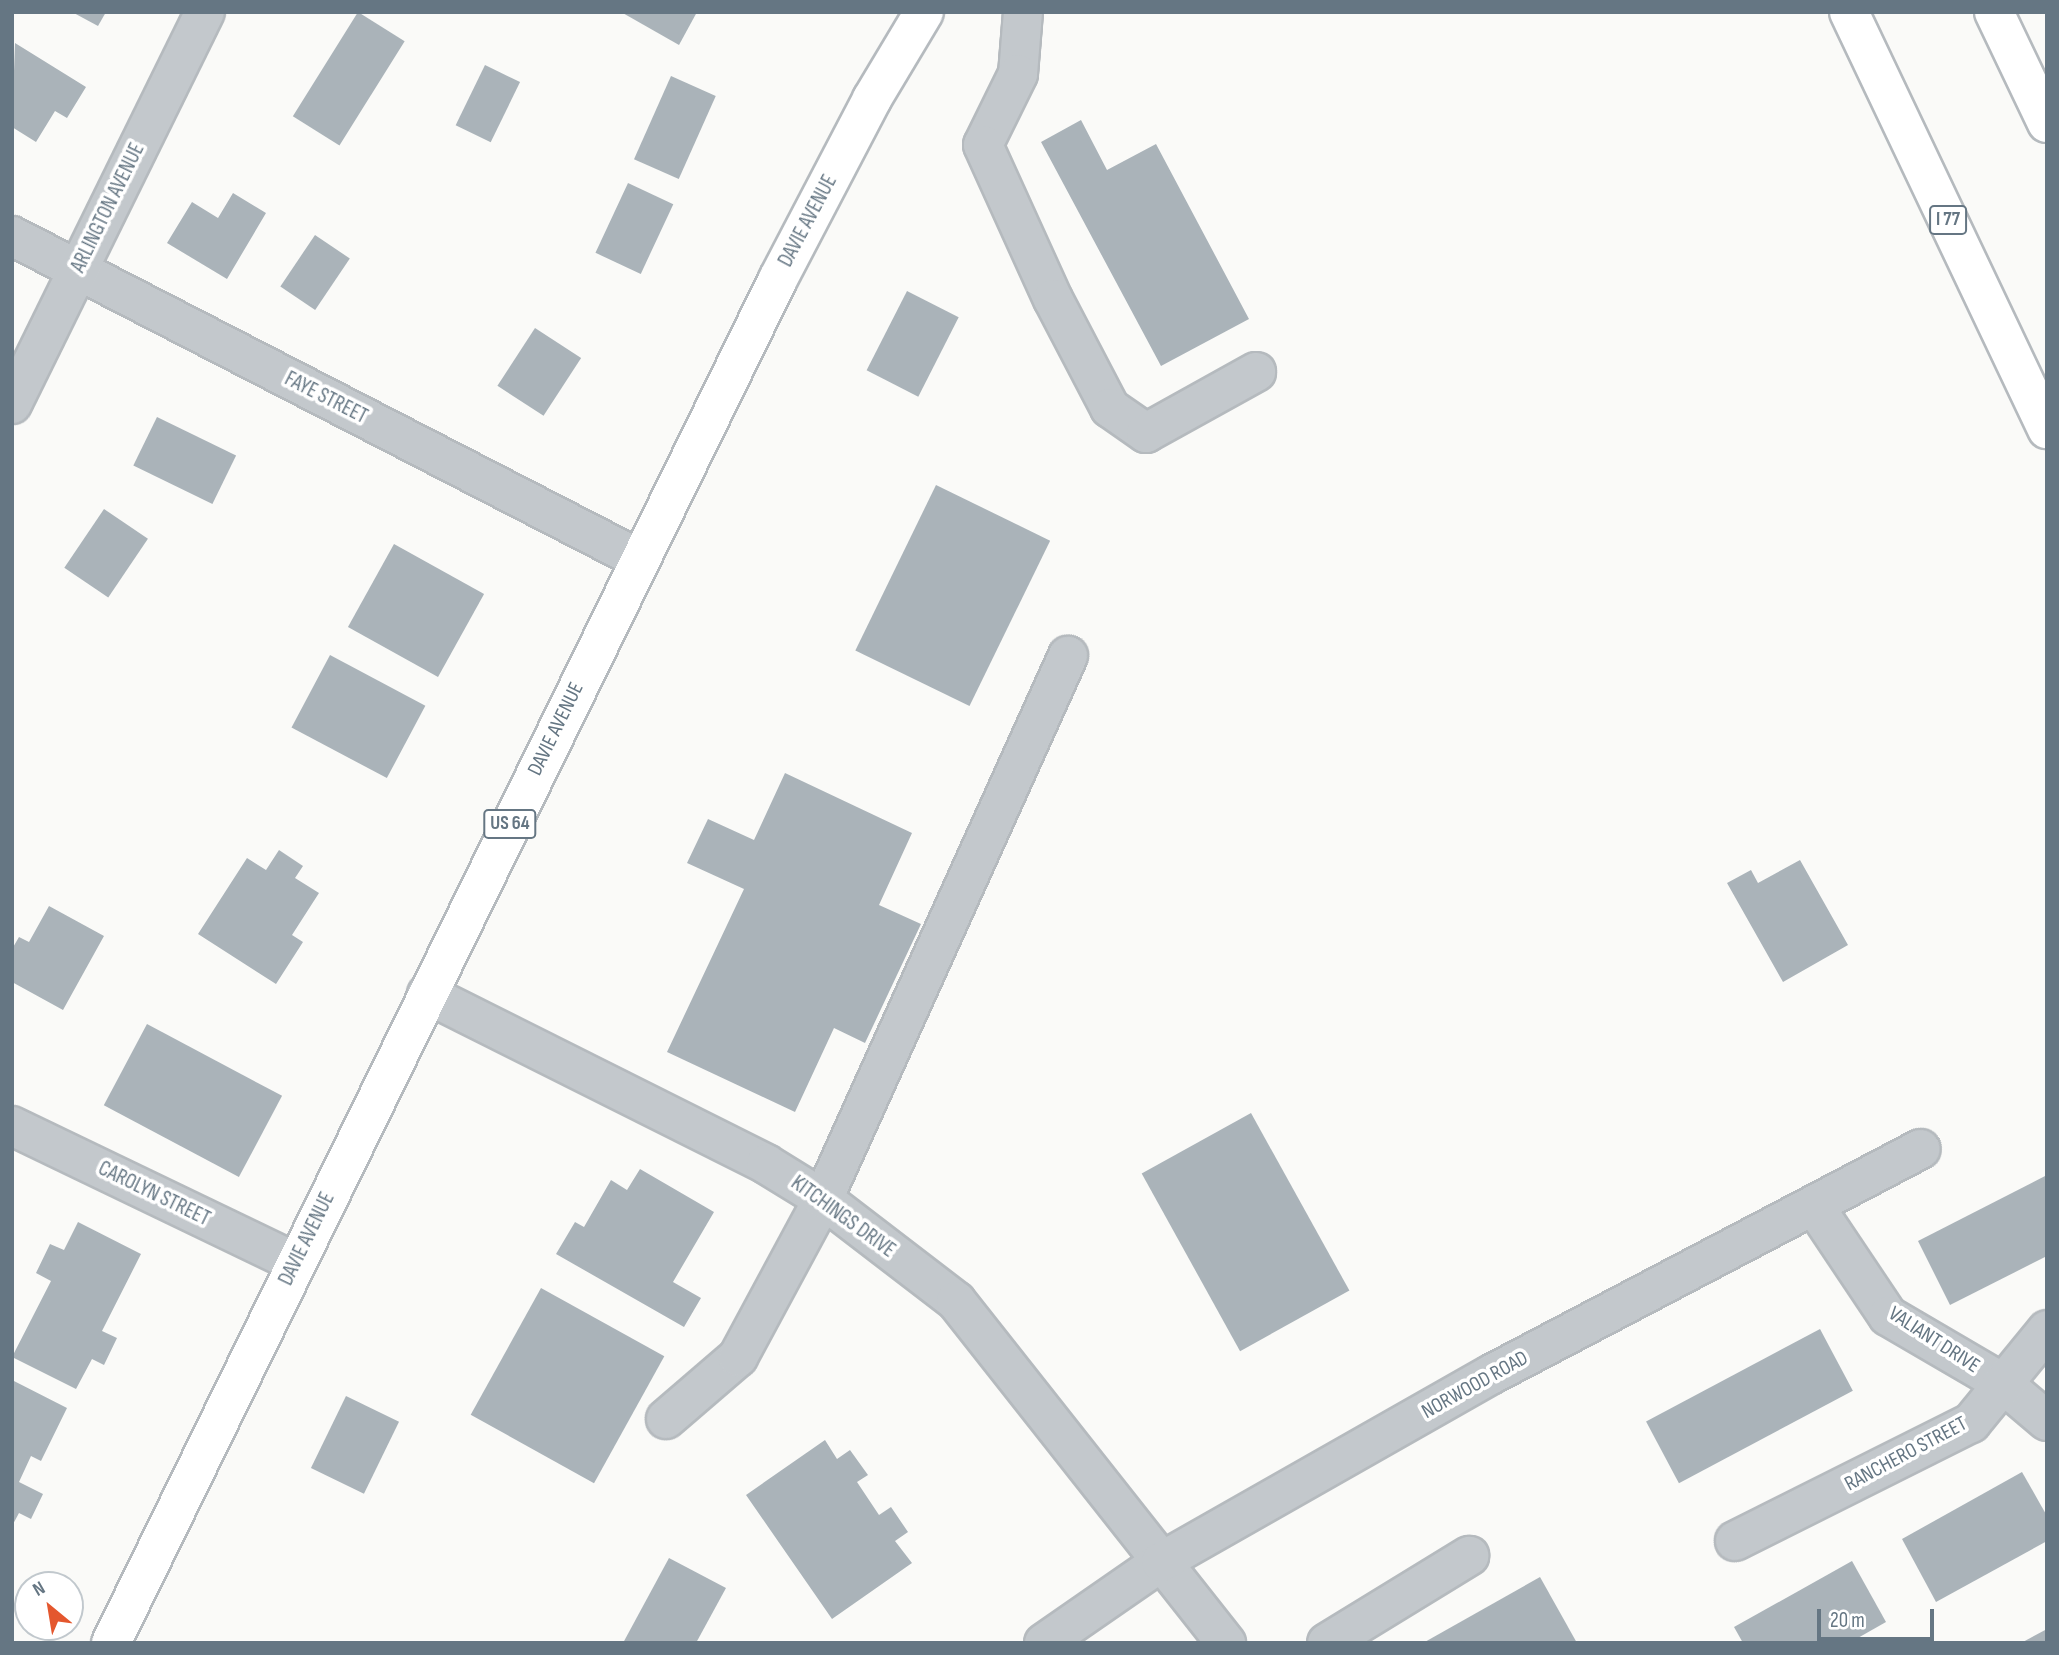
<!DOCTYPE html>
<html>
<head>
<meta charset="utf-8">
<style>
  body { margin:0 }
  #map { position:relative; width:2059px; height:1655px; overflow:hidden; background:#fafaf8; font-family:"Sofia Sans Condensed",sans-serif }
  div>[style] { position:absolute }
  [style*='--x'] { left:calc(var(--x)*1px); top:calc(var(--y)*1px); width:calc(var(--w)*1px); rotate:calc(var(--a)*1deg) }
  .building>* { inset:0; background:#aab3b9; transform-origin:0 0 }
  .roads { filter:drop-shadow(2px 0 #b5babe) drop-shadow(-2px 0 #b5babe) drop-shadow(0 2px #b5babe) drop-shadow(0 -2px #b5babe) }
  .minor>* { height:38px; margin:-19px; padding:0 19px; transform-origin:19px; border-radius:19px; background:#c3c8cc }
  .major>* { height:38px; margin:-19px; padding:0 19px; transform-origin:19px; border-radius:19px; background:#fff }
  .highway>* { height:38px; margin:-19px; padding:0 19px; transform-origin:19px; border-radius:19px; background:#fff }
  span { translate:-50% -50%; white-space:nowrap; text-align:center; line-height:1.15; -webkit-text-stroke:7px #fff; paint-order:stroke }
  .shield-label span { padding:2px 5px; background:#fff; border:2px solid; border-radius:5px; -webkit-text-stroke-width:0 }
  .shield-label { font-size:19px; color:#657683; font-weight:700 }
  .street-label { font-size:21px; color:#657683 }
  .frame { position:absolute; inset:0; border:14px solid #657683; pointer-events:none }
  .north { position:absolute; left:14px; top:1571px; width:70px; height:70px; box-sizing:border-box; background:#fff; border:2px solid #c1c8cd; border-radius:50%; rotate:330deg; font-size:19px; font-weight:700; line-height:28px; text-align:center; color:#657683 }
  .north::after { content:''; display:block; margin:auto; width:24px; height:32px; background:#e4572e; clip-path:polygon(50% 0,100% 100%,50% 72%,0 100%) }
  .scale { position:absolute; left:1817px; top:1609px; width:117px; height:32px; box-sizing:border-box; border:4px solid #657683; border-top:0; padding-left:9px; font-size:21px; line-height:24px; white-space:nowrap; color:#657683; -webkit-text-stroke:5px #fff; paint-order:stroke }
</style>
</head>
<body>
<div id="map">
  <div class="building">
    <div style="clip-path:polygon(72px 12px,106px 12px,98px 26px)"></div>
    <div style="left:358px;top:12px;width:55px;height:123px;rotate:32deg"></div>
    <div style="clip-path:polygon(621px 12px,697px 12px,679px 45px)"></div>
    <div style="clip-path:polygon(15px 43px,86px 87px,67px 118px,55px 111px,36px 142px,12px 127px)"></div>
    <div style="left:485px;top:65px;width:39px;height:67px;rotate:26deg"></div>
    <div style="left:671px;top:76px;width:49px;height:91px;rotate:24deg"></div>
    <div style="clip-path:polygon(1081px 120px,1107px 170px,1156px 144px,1249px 319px,1161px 366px,1041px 142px)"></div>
    <div style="left:628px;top:183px;width:50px;height:77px;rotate:25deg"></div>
    <div style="clip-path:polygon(233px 193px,266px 213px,227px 279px,167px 243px,192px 202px,218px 218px)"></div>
    <div style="left:315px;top:235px;width:42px;height:62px;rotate:34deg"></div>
    <div style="left:907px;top:291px;width:58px;height:89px;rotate:27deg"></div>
    <div style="left:535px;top:328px;width:55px;height:69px;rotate:33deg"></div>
    <div style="left:157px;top:417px;width:88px;height:54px;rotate:26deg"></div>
    <div style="left:936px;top:485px;width:127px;height:184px;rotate:26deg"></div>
    <div style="left:104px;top:509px;width:53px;height:71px;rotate:34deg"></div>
    <div style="left:394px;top:544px;width:103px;height:95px;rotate:29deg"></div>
    <div style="left:330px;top:655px;width:108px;height:82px;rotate:28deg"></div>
    <div style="clip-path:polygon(785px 773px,912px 833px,879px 905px,921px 924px,865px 1043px,834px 1028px,795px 1112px,667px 1052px,744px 889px,687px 863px,708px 819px,754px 840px)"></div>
    <div style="clip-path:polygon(279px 850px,303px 866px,295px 878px,319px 893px,292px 935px,303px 942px,276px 984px,198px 934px,247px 858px,266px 870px)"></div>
    <div style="clip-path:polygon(1800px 860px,1848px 945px,1783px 982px,1727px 883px,1751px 870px,1758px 883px)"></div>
    <div style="clip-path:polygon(49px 906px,104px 936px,63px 1010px,12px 982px,12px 949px,19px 937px,29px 942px)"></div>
    <div style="left:147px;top:1024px;width:153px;height:92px;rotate:28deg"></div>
    <div style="left:1251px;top:1113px;width:203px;height:125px;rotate:61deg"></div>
    <div style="clip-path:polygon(640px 1169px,714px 1212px,673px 1282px,701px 1298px,684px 1327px,556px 1254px,575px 1222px,584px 1227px,611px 1180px,627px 1190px)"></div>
    <div style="clip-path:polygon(2047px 1175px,2047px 1256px,1950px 1305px,1918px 1241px)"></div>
    <div style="clip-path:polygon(78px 1222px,141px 1254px,102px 1331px,117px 1338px,104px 1365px,92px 1359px,76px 1389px,12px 1357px,51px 1281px,36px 1273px,50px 1244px,64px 1250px)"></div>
    <div style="left:541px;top:1288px;width:141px;height:145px;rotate:29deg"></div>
    <div style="left:1820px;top:1329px;width:70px;height:197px;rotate:62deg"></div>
    <div style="clip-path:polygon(12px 1380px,67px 1408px,41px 1461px,31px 1456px,19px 1482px,43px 1494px,31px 1519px,19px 1513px,12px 1526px)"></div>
    <div style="left:346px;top:1396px;width:59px;height:80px;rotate:26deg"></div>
    <div style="clip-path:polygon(825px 1440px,837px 1459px,850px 1450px,868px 1475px,857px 1482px,879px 1515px,891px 1507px,908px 1532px,895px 1541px,912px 1563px,832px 1619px,746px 1495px)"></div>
    <div style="clip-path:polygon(2022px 1472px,2047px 1516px,2047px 1541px,1936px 1602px,1902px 1539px)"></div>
    <div style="clip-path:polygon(669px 1558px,726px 1588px,696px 1643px,623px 1643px)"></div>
    <div style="clip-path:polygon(1852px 1561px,1886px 1622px,1849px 1643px,1743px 1643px,1734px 1627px)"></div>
    <div style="clip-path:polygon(1540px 1577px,1577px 1643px,1423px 1643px)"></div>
    <div style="clip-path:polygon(2047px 1629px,2047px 1643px,2021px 1643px)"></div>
  </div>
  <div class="roads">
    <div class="minor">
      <div style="--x:1023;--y:12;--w:62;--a:94.6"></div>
      <div style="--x:1018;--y:74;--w:79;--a:116.2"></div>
      <div style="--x:983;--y:145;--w:169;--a:65.6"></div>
      <div style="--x:1053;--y:299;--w:123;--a:62.4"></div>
      <div style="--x:1110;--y:408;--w:44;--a:34.8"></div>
      <div style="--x:1146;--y:433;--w:126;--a:-29"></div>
      <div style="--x:12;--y:236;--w:705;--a:27.26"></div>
      <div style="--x:12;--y:404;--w:437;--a:-63.8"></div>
      <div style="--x:427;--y:994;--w:379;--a:26.6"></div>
      <div style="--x:766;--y:1164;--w:67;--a:31.6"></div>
      <div style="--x:823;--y:1199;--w:168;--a:37.5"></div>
      <div style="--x:956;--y:1301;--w:436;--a:51.7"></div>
      <div style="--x:12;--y:1126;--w:314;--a:25.7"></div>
      <div style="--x:1815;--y:1207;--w:131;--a:56.2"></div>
      <div style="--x:1888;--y:1316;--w:131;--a:30.3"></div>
      <div style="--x:2001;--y:1382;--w:60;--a:40.3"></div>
      <div style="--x:666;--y:1419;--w:95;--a:-40.7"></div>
      <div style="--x:738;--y:1357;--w:179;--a:-61.7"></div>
      <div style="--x:823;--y:1199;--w:596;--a:-65.72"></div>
      <div style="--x:1735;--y:1541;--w:264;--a:-26.6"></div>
      <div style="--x:1971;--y:1423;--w:120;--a:-50.7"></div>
      <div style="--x:1044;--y:1643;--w:142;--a:-34.7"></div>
      <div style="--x:1161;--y:1562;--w:381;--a:-29.6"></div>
      <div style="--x:1492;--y:1374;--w:484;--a:-27.7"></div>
      <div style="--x:1327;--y:1643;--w:167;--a:-31.5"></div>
    </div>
    <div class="major">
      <div style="--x:111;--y:1643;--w:1518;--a:-63.94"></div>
      <div style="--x:778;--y:279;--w:203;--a:-62.4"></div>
      <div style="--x:872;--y:99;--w:101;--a:-59.1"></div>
    </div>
    <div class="highway">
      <div style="--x:1849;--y:12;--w:462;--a:64.6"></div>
      <div style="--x:1994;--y:12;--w:123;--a:64.5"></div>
    </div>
  </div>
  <div class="shield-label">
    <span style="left:1948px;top:220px">I 77</span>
    <span style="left:510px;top:824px">US 64</span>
  </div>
  <div class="street-label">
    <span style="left:108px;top:208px;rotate:-64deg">ARLINGTON AVENUE</span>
    <span style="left:808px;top:221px;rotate:-62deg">DAVIE AVENUE</span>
    <span style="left:326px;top:398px;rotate:27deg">FAYE STREET</span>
    <span style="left:556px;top:729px;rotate:-64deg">DAVIE AVENUE</span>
    <span style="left:154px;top:1194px;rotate:26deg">CAROLYN STREET</span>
    <span style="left:843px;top:1217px;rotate:36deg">KITCHINGS DRIVE</span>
    <span style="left:307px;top:1239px;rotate:-64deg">DAVIE AVENUE</span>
    <span style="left:1934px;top:1340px;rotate:33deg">VALIANT DRIVE</span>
    <span style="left:1475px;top:1385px;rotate:-29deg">NORWOOD ROAD</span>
    <span style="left:1906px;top:1454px;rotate:-28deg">RANCHERO STREET</span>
  </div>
  <div class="frame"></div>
  <div class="north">N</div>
  <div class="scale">20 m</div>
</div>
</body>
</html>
